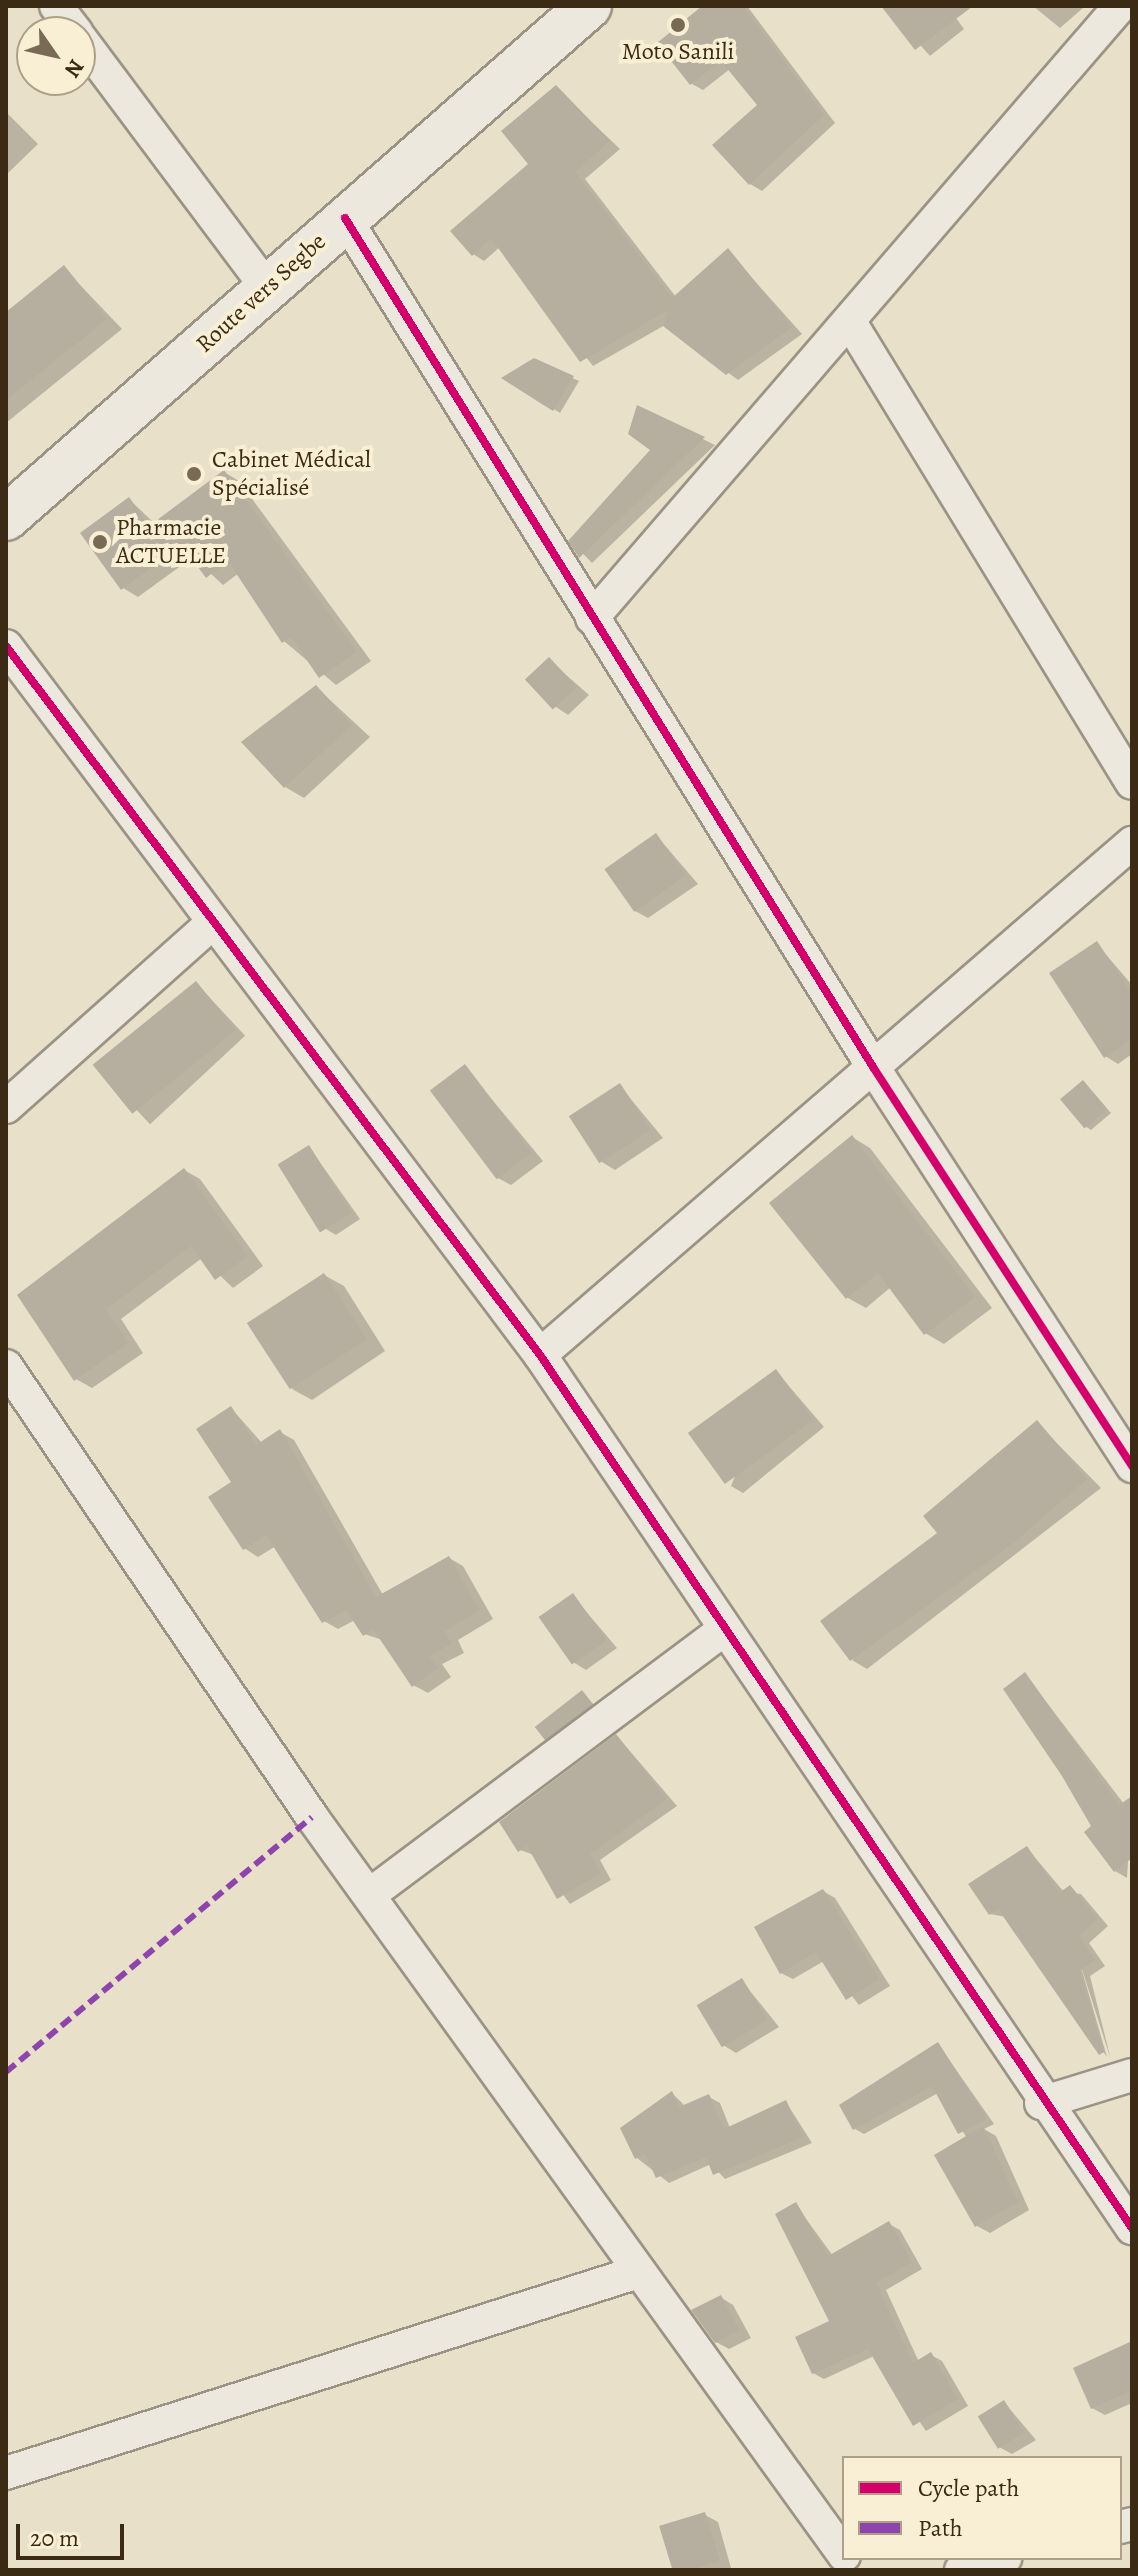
<!DOCTYPE html>
<html>
<head>
<meta charset="utf-8">
<style>
  body { margin:0 }
  #map { position:relative; width:1138px; height:2576px; overflow:hidden; background:#e9e0ca; font-family:Alegreya,serif }
  div>[style] { position:absolute }
  [style*='--x'] { left:calc(var(--x)*1px); top:calc(var(--y)*1px); width:calc(var(--w)*1px); rotate:calc(var(--a)*1deg) }
  .shadow>* { inset:0; background:#0003; transform-origin:0 0 }
  .building>* { inset:0; background:#b6af9f; transform-origin:0 0 }
  .roads { filter:drop-shadow(2px 0 #9b9485) drop-shadow(-2px 0 #9b9485) drop-shadow(0 2px #9b9485) drop-shadow(0 -2px #9b9485) }
  .minor>* { height:32px; margin:-16px; padding:0 16px; transform-origin:16px; border-radius:16px; background:#ece8dd }
  .secondary>* { height:44px; margin:-22px; padding:0 22px; transform-origin:22px; border-radius:22px; background:#ece8dd }
  .quiet>* { height:6px; margin-top:-3px; transform-origin:0; background:repeating-linear-gradient(90deg,#8e44ad 0 12px,transparent 0 18px) }
  .cycleway>* { height:8px; margin:-4px; padding:0 4px; transform-origin:4px; border-radius:4px; background:#d6006c }
  .dots>* { width:22px; height:22px; translate:-50% -50%; box-sizing:border-box; border:4px solid #f9efd4; border-radius:50% }
  span { translate:-50% -50%; white-space:nowrap; text-align:center; line-height:1.15; -webkit-text-stroke:8px #f9efd4; paint-order:stroke }
  .poi-label { font-size:24px; color:#3b2a14 }
  .left { translate:0 -50%; text-align:left }
  .street-label { font-size:24px; color:#3b2a14 }
  .frame { position:absolute; inset:0; border:8px solid #3b2a14; pointer-events:none }
  .legend { position:absolute; left:842px; top:2456px; width:280px; height:104px; box-sizing:border-box; background:#f9efd4; border:2px solid #ada087; margin:0; padding:10px 14px; list-style:none; font-size:24px; color:#3b2a14 }
  .legend li { display:flex; align-items:center; gap:16px; height:40px }
  .legend b { width:40px; border:2px solid #ada087 }
  .north { position:absolute; left:16px; top:16px; width:80px; height:80px; box-sizing:border-box; background:#f9efd4; border:2px solid #ada087; border-radius:50%; rotate:124deg; font-size:22px; font-weight:700; line-height:32px; text-align:center; color:#3b2a14 }
  .north::after { content:''; display:block; margin:auto; width:28px; height:36px; background:#786a54; clip-path:polygon(50% 0,100% 100%,50% 72%,0 100%) }
  .scale { position:absolute; left:16px; top:2524px; width:108px; height:36px; box-sizing:border-box; border:4px solid #3b2a14; border-top:0; padding-left:10px; font-size:24px; line-height:28px; white-space:nowrap; color:#3b2a14; -webkit-text-stroke:6px #f9efd4; paint-order:stroke }
</style>
</head>
<body>
<div id="map">
  <div class="shadow">
    <div style="clip-path:polygon(705px 6px,747px 6px,835px 123px,762px 191px,750px 184px,759px 105px,730px 69px,703px 90px,692px 84px)"></div>
    <div style="clip-path:polygon(885px 6px,947px 6px,964px 29px,930px 56px)"></div>
    <div style="clip-path:polygon(1033px 6px,1081px 6px,1083px 8px,1060px 28px)"></div>
    <div style="clip-path:polygon(556px 88px,620px 149px,585px 179px,676px 297px,728px 251px,802px 334px,738px 380px,665px 325px,593px 366px,500px 247px,484px 261px,473px 254px,531px 165px)"></div>
    <div style="clip-path:polygon(6px 112px,38px 144px,6px 175px)"></div>
    <div style="clip-path:polygon(64px 268px,122px 329px,6px 423px,6px 315px)"></div>
    <div style="clip-path:polygon(534px 360px,579px 381px,560px 413px,505px 378px)"></div>
    <div style="clip-path:polygon(639px 408px,715px 445px,592px 563px,571px 541px,653px 450px)"></div>
    <div style="clip-path:polygon(224px 472px,239px 481px,371px 661px,336px 685px,284px 641px,239px 573px,223px 585px,193px 557px,138px 597px,123px 588px,129px 499px,155px 524px)"></div>
    <div style="clip-path:polygon(549px 660px,589px 695px,568px 715px,556px 707px)"></div>
    <div style="clip-path:polygon(316px 687px,370px 737px,304px 798px,285px 787px)"></div>
    <div style="clip-path:polygon(656px 835px,698px 884px,648px 918px,635px 911px)"></div>
    <div style="clip-path:polygon(1097px 944px,1132px 985px,1132px 1054px,1118px 1064px,1105px 1056px)"></div>
    <div style="left:196px;top:983px;width:72px;height:130px;rotate:47deg"></div>
    <div style="clip-path:polygon(465px 1067px,543px 1161px,511px 1185px,498px 1178px)"></div>
    <div style="clip-path:polygon(1083px 1082px,1111px 1113px,1091px 1130px,1085px 1126px)"></div>
    <div style="clip-path:polygon(620px 1086px,663px 1138px,615px 1170px,602px 1162px)"></div>
    <div style="clip-path:polygon(852px 1137px,870px 1148px,992px 1308px,944px 1344px,925px 1333px,891px 1287px,866px 1308px,848px 1298px)"></div>
    <div style="clip-path:polygon(309px 1147px,360px 1219px,336px 1235px,326px 1229px)"></div>
    <div style="clip-path:polygon(184px 1170px,200px 1179px,263px 1266px,233px 1288px,202px 1258px,121px 1319px,143px 1353px,92px 1388px,76px 1379px,19px 1296px)"></div>
    <div style="clip-path:polygon(324px 1275px,344px 1286px,385px 1351px,312px 1400px,292px 1389px)"></div>
    <div style="clip-path:polygon(776px 1371px,824px 1427px,743px 1493px,731px 1486px)"></div>
    <div style="clip-path:polygon(231px 1408px,262px 1443px,280px 1432px,294px 1440px,383px 1595px,449px 1558px,463px 1566px,493px 1619px,458px 1640px,464px 1653px,442px 1664px,451px 1677px,428px 1693px,413px 1685px,383px 1640px,364px 1634px,355px 1620px,338px 1629px,324px 1621px,276px 1546px,258px 1557px,244px 1548px)"></div>
    <div style="clip-path:polygon(1037px 1423px,1101px 1488px,867px 1669px,852px 1660px)"></div>
    <div style="clip-path:polygon(573px 1596px,617px 1648px,586px 1670px,573px 1662px)"></div>
    <div style="clip-path:polygon(1025px 1674px,1124px 1804px,1132px 1801px,1127px 1878px,1115px 1871px)"></div>
    <div style="clip-path:polygon(582px 1693px,597px 1708px,552px 1742px,546px 1739px)"></div>
    <div style="clip-path:polygon(617px 1736px,677px 1806px,600px 1860px,611px 1880px,570px 1904px,534px 1855px,520px 1850px)"></div>
    <div style="clip-path:polygon(1027px 1848px,1064px 1892px,1081px 1894px,1108px 1926px,1089px 1943px,1105px 1966px,1090px 1976px,1111px 2060px,1079px 1960px,1107px 2057px,1006px 1917px,990px 1914px)"></div>
    <div style="clip-path:polygon(823px 1891px,835px 1898px,890px 1986px,859px 2005px,824px 1961px,793px 1979px,781px 1973px)"></div>
    <div style="clip-path:polygon(742px 1981px,779px 2027px,736px 2053px,723px 2045px)"></div>
    <div style="clip-path:polygon(938px 2044px,994px 2124px,984px 2129px,996px 2136px,1029px 2210px,990px 2233px,977px 2226px,967px 2138px,938px 2093px,864px 2134px,855px 2129px)"></div>
    <div style="clip-path:polygon(672px 2093px,686px 2107px,709px 2097px,720px 2103px,730px 2128px,786px 2102px,812px 2143px,725px 2179px,711px 2164px,669px 2183px,637px 2158px)"></div>
    <div style="clip-path:polygon(796px 2205px,833px 2256px,889px 2224px,900px 2230px,922px 2269px,886px 2290px,919px 2362px,931px 2355px,942px 2361px,968px 2406px,926px 2431px,874px 2356px,824px 2379px,813px 2373px,832px 2322px)"></div>
    <div style="clip-path:polygon(720px 2297px,733px 2305px,751px 2338px,729px 2349px,716px 2342px)"></div>
    <div style="clip-path:polygon(1132px 2343px,1132px 2403px,1105px 2415px,1092px 2408px)"></div>
    <div style="clip-path:polygon(1004px 2402px,1036px 2440px,1012px 2454px,999px 2447px)"></div>
    <div style="clip-path:polygon(705px 2515px,718px 2522px,731px 2568px,675px 2570px,662px 2527px)"></div>
  </div>
  <div class="building">
    <div style="clip-path:polygon(702px 6px,743px 6px,824px 115px,749px 185px,712px 145px,757px 105px,721px 61px,690px 85px,657px 43px)"></div>
    <div style="clip-path:polygon(881px 6px,973px 6px,915px 50px)"></div>
    <div style="clip-path:polygon(556px 85px,610px 141px,575px 172px,672px 298px,728px 248px,792px 327px,726px 375px,663px 326px,668px 310px,580px 362px,491px 238px,472px 256px,450px 231px,528px 164px,501px 131px)"></div>
    <div style="clip-path:polygon(64px 265px,107px 319px,6px 400px,6px 312px)"></div>
    <div style="clip-path:polygon(534px 358px,574px 376px,553px 411px,501px 378px)"></div>
    <div style="clip-path:polygon(637px 405px,705px 437px,579px 558px,568px 541px,650px 450px,628px 434px)"></div>
    <div style="clip-path:polygon(224px 470px,357px 652px,319px 678px,291px 637px,282px 643px,228px 561px,206px 578px,182px 545px,121px 590px,80px 533px,129px 497px,149px 526px)"></div>
    <div style="left:549px;top:657px;width:41px;height:33px;rotate:47deg"></div>
    <div style="clip-path:polygon(316px 685px,352px 725px,284px 788px,241px 742px)"></div>
    <div style="left:656px;top:833px;width:52px;height:63px;rotate:55deg"></div>
    <div style="clip-path:polygon(1097px 941px,1132px 994px,1132px 1039px,1104px 1058px,1049px 973px)"></div>
    <div style="left:196px;top:981px;width:63px;height:133px;rotate:51deg"></div>
    <div style="left:465px;top:1064px;width:111px;height:44px;rotate:53deg"></div>
    <div style="left:1083px;top:1080px;width:38px;height:30px;rotate:50deg"></div>
    <div style="left:620px;top:1083px;width:56px;height:61px;rotate:57deg"></div>
    <div style="clip-path:polygon(852px 1135px,975px 1297px,924px 1335px,878px 1273px,846px 1299px,769px 1203px)"></div>
    <div style="left:309px;top:1145px;width:80px;height:37px;rotate:58deg"></div>
    <div style="clip-path:polygon(184px 1168px,248px 1256px,215px 1280px,191px 1246px,106px 1309px,128px 1343px,74px 1381px,17px 1295px)"></div>
    <div style="left:324px;top:1273px;width:79px;height:92px;rotate:57deg"></div>
    <div style="left:776px;top:1369px;width:63px;height:109px;rotate:54deg"></div>
    <div style="clip-path:polygon(231px 1406px,256px 1445px,280px 1429px,376px 1597px,449px 1556px,480px 1610px,445px 1631px,451px 1644px,429px 1656px,438px 1668px,412px 1687px,373px 1629px,363px 1636px,346px 1610px,322px 1623px,266px 1535px,243px 1550px,208px 1497px,231px 1482px,196px 1429px)"></div>
    <div style="clip-path:polygon(1037px 1420px,1087px 1479px,1011px 1545px,850px 1661px,820px 1621px,937px 1533px,923px 1516px)"></div>
    <div style="left:573px;top:1593px;width:58px;height:42px;rotate:55deg"></div>
    <div style="clip-path:polygon(1025px 1672px,1119px 1805px,1132px 1796px,1132px 1858px,1114px 1872px,1084px 1832px,1091px 1826px,1062px 1776px,1003px 1689px)"></div>
    <div style="left:582px;top:1690px;width:18px;height:60px;rotate:52deg"></div>
    <div style="clip-path:polygon(616px 1734px,667px 1799px,590px 1854px,601px 1873px,557px 1899px,527px 1846px,518px 1852px,499px 1822px)"></div>
    <div style="clip-path:polygon(1027px 1846px,1059px 1893px,1070px 1885px,1098px 1919px,1079px 1936px,1095px 1960px,1080px 1970px,1104px 2052px,1099px 2055px,998px 1909px,989px 1915px,968px 1884px)"></div>
    <div style="clip-path:polygon(823px 1889px,879px 1979px,846px 2000px,816px 1952px,780px 1974px,754px 1927px)"></div>
    <div style="left:742px;top:1978px;width:49px;height:53px;rotate:59deg"></div>
    <div style="clip-path:polygon(938px 2042px,987px 2119px,958px 2134px,932px 2086px,853px 2130px,839px 2105px)"></div>
    <div style="clip-path:polygon(672px 2091px,679px 2107px,709px 2094px,724px 2129px,786px 2100px,803px 2137px,713px 2175px,706px 2157px,656px 2178px,645px 2154px,635px 2159px,620px 2128px)"></div>
    <div style="clip-path:polygon(983px 2126px,1018px 2202px,975px 2227px,934px 2155px)"></div>
    <div style="clip-path:polygon(796px 2202px,828px 2256px,889px 2221px,912px 2262px,876px 2283px,913px 2363px,931px 2352px,958px 2399px,913px 2426px,868px 2349px,812px 2374px,795px 2337px,829px 2321px,775px 2214px)"></div>
    <div style="clip-path:polygon(721px 2295px,739px 2330px,715px 2343px,691px 2310px)"></div>
    <div style="clip-path:polygon(1132px 2341px,1132px 2390px,1091px 2409px,1073px 2368px)"></div>
    <div style="left:1004px;top:2400px;width:38px;height:31px;rotate:58deg"></div>
    <div style="left:705px;top:2512px;width:51px;height:48px;rotate:73deg"></div>
  </div>
  <div class="roads">
    <div class="minor">
      <div style="--x:56;--y:6;--w:33;--a:52"></div>
      <div style="--x:80;--y:38;--w:312;--a:53.2"></div>
      <div style="--x:345;--y:218;--w:1000;--a:58.12"></div>
      <div style="--x:873;--y:1067;--w:476;--a:57"></div>
      <div style="--x:850;--y:322;--w:540;--a:58.55"></div>
      <div style="--x:592;--y:618;--w:808;--a:-49.21"></div>
      <div style="--x:6;--y:646;--w:888;--a:53.01"></div>
      <div style="--x:540;--y:1355;--w:1055;--a:55.86"></div>
      <div style="--x:6;--y:1107;--w:278;--a:-41.7"></div>
      <div style="--x:540;--y:1355;--w:783;--a:-40.86"></div>
      <div style="--x:6;--y:1366;--w:545;--a:55.84"></div>
      <div style="--x:312;--y:1817;--w:910;--a:54.21"></div>
      <div style="--x:372;--y:1893;--w:439;--a:-36.8"></div>
      <div style="--x:1041;--y:2103;--w:95;--a:-17.1"></div>
      <div style="--x:6;--y:2473;--w:660;--a:-17.64"></div>
      <div style="--x:1120;--y:2527;--w:12;--a:-14"></div>
      <div style="--x:961;--y:2570;--w:46;--a:-15.3"></div>
    </div>
    <div class="secondary">
      <div style="--x:6;--y:518;--w:776;--a:-41.29"></div>
    </div>
  </div>
  <div class="quiet">
    <div style="--x:6;--y:2072;--w:398;--a:-39.8"></div>
  </div>
  <div class="cycleway">
    <div style="--x:345;--y:218;--w:1000;--a:58.12"></div>
    <div style="--x:873;--y:1067;--w:476;--a:57"></div>
    <div style="--x:6;--y:646;--w:888;--a:53.01"></div>
    <div style="--x:540;--y:1355;--w:1055;--a:55.86"></div>
  </div>
  <div class="dots">
    <div style="left:678px;top:25px;background:#786a54"></div>
    <div style="left:194px;top:474px;background:#786a54"></div>
    <div style="left:100px;top:542px;background:#786a54"></div>
  </div>
  <div class="poi-label">
    <span style="left:678px;top:52px">Moto Sanili</span>
    <span class="left" style="left:212px;top:474px">Cabinet Médical<br>Spécialisé</span>
    <span class="left" style="left:116px;top:542px">Pharmacie<br>ACTUELLE</span>
  </div>
  <div class="street-label">
    <span style="left:261px;top:293px;rotate:-42deg">Route vers Segbe</span>
  </div>
  <div class="frame"></div>
  <ul class="legend">
  <li><b style="height:10px;background:#d6006c"></b>Cycle path</li>
  <li><b style="height:10px;background:#8e44ad"></b>Path</li>
  </ul>
  <div class="north">N</div>
  <div class="scale">20 m</div>
</div>
</body>
</html>
